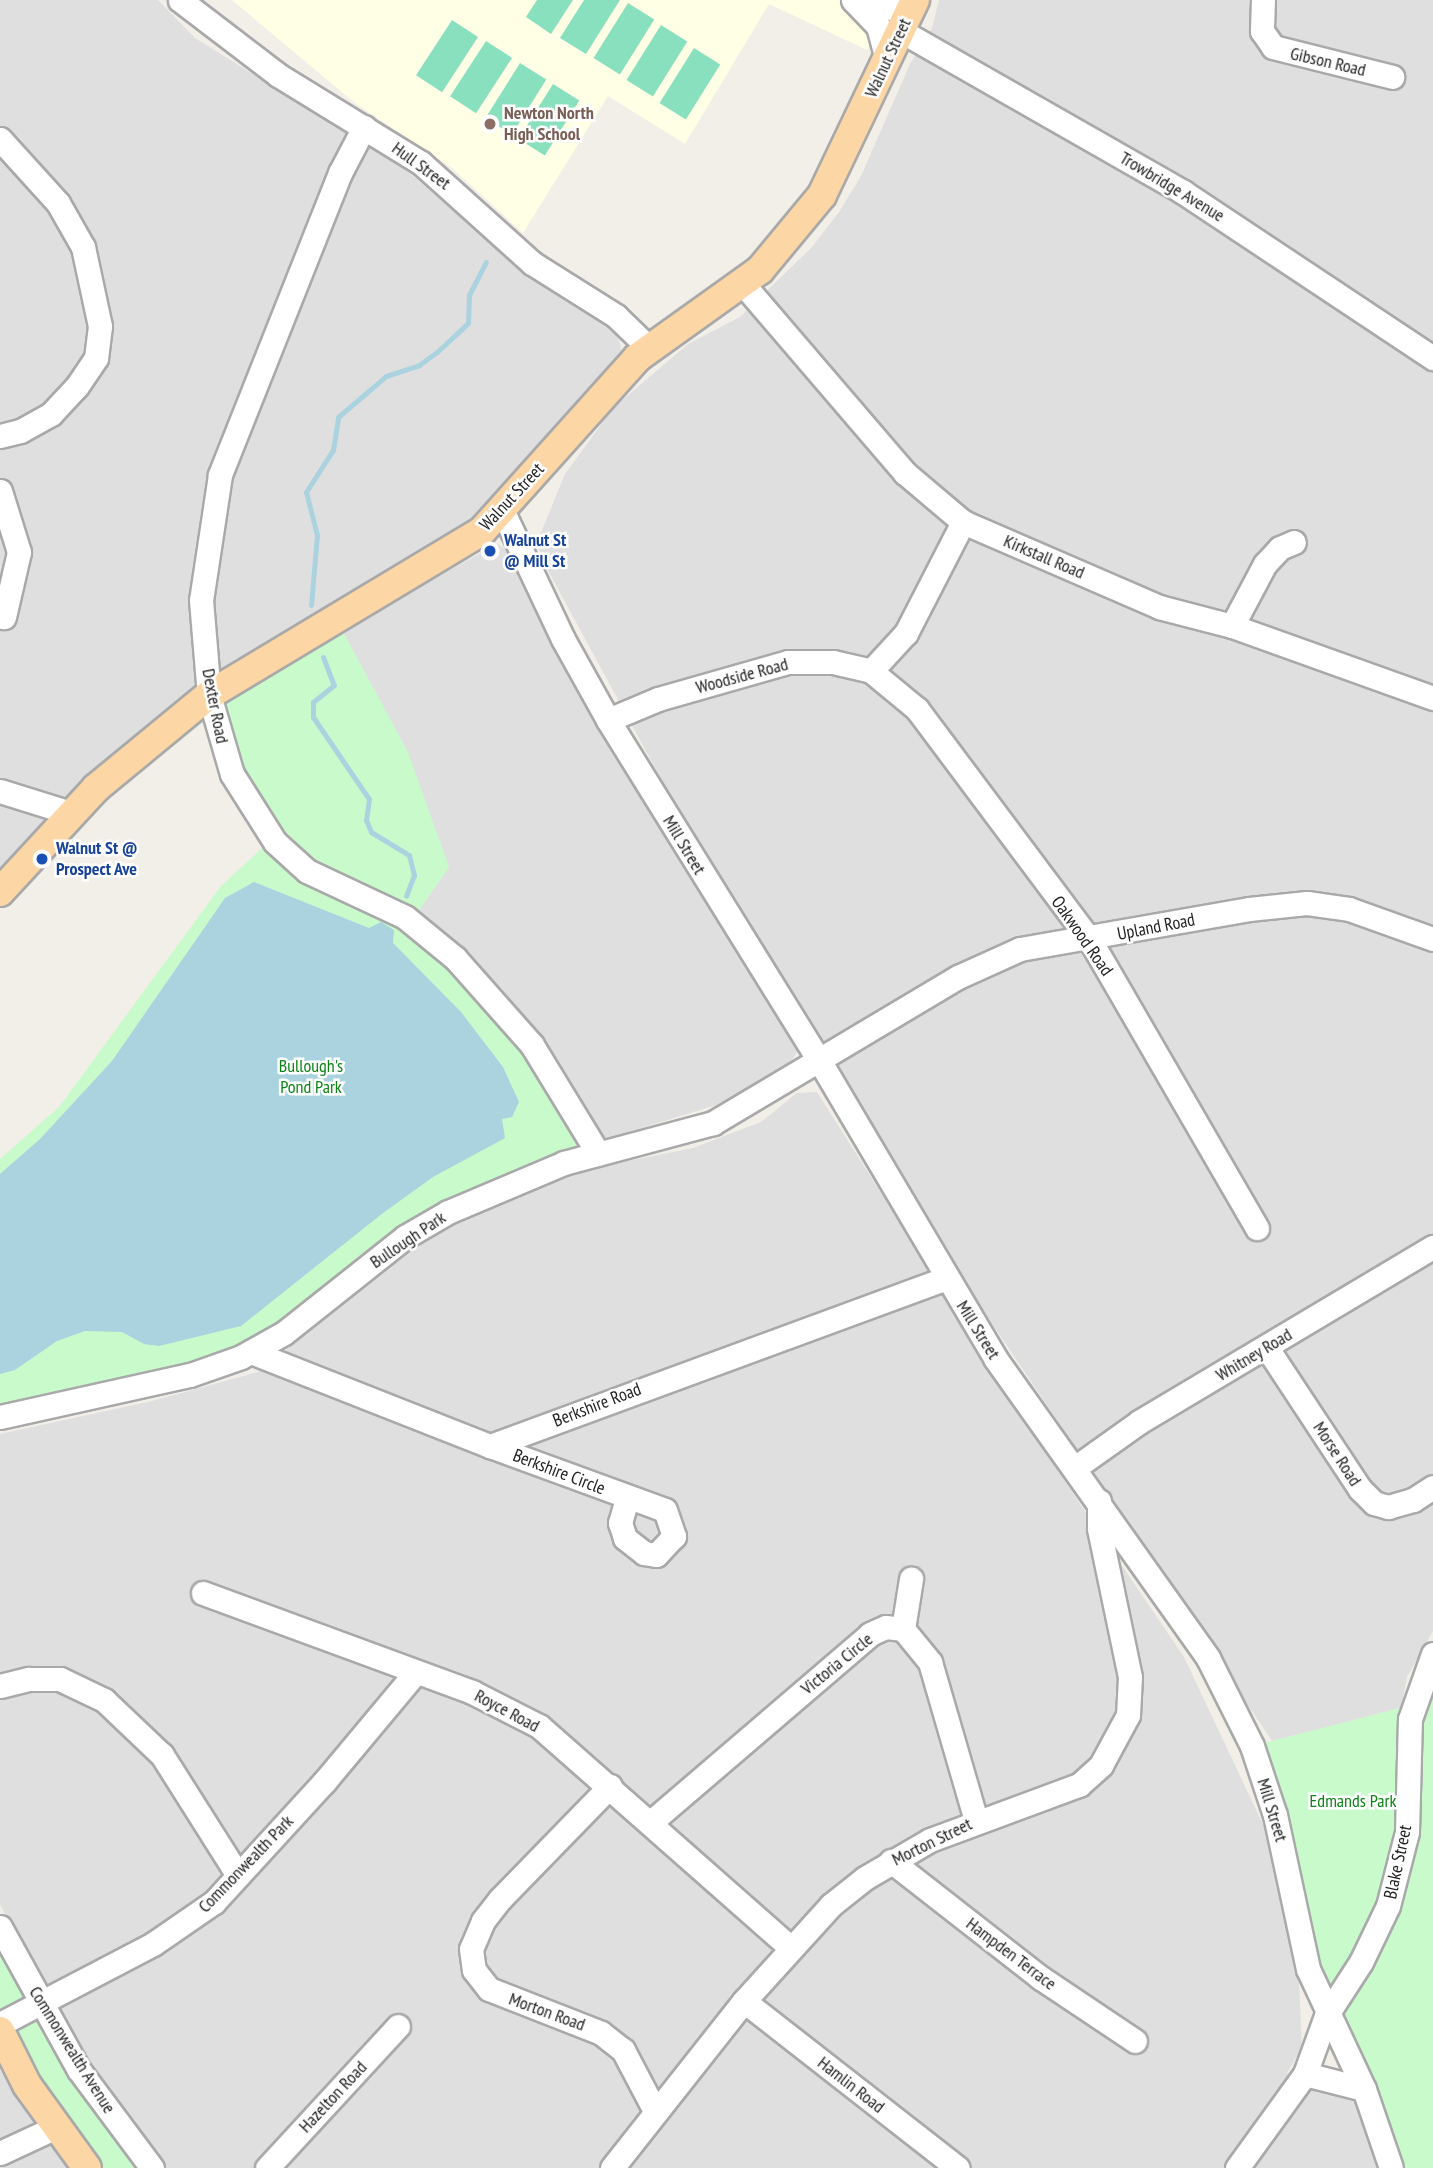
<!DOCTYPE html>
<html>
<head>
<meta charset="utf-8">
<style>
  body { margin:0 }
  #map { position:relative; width:1433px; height:2168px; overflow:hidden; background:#f2efe9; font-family:"PT Sans Narrow",sans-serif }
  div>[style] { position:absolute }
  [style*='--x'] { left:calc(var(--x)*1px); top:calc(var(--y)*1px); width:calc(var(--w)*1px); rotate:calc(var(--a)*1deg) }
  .residential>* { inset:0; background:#e0dfdf }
  .education>* { inset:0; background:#ffffe5 }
  .park>* { inset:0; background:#c8facc }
  .pitch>* { inset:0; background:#88e0be; transform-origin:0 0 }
  .water>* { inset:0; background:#aad3df }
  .stream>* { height:5px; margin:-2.5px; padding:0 2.5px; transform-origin:2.5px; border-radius:2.5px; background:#aad3df }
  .roads { filter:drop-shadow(2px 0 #a9a9a9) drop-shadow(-2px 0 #a9a9a9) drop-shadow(0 2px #a9a9a9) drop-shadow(0 -2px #a9a9a9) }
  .minor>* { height:23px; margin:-11.5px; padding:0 11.5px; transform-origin:11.5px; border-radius:11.5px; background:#fff }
  .major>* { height:28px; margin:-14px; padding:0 14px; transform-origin:14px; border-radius:14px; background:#fcd6a4 }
  .dots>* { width:19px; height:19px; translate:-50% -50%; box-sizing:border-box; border:4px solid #fff; border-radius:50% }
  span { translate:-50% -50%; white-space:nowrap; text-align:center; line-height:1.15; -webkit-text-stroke:5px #fff; paint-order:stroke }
  .street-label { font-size:18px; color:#222 }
  .education-label { font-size:18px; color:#785e54; font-weight:700 }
  .left { translate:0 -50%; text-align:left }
  .transit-label { font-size:18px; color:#164399; font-weight:700 }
  .park-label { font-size:18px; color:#0c8416 }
</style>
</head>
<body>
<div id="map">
  <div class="residential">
    <div style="clip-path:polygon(0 0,158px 0,195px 38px,405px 169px,470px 225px,618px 336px,622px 352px,545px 445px,473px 519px,267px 642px,195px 691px,0 893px)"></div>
    <div style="clip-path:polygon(939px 0,1433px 0,1433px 1631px,1407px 1677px,1401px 1708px,1272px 1741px,981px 1307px,679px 812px,539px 554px,540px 535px,565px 474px,613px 408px,688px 344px,740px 317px,812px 247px,839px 212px,861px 176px,910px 64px,932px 28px)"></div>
    <div style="clip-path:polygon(497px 544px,510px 551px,799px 1049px,787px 1067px,716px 1105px,606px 1139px,507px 995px,418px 911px,449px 867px,342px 629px)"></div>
    <div style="clip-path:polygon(817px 1092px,1057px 1470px,1184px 1657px,1267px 1833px,1299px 1982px,1302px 2048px,1287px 2073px,1316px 2089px,1345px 2094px,1357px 2105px,1377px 2168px,164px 2168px,122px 2117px,70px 2040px,0 1904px,0 1434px,152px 1401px,258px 1372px,416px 1248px,487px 1206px,588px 1169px,693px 1148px,761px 1122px,797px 1093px)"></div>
    <div style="clip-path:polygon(0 2070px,70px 2168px,0 2168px)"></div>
  </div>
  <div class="education">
    <div style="clip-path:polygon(232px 0,891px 0,867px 50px,769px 4px,685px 144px,608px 96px,523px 233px,452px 168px,355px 103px)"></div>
  </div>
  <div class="park">
    <div style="clip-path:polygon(335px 617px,408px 752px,449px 867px,412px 921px,455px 958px,598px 1153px,469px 1201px,270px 1342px,0 1417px,0 1159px,59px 1107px,221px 886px,272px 839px,209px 695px)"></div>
    <div style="clip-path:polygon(1433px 1654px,1433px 2168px,1391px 2168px,1340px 2043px,1252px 1746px,1412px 1705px)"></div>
    <div style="clip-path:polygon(0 1927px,152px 2168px,87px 2168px,0 2031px)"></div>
  </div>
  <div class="pitch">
    <div style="clip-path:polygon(537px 0,573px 0,551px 34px,526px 17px)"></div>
    <div style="clip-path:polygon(584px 0,620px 0,586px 54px,560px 38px)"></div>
    <div style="left:628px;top:3px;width:31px;height:65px;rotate:32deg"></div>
    <div style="left:452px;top:20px;width:31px;height:66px;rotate:33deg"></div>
    <div style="left:661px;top:25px;width:31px;height:65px;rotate:32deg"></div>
    <div style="left:486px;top:41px;width:31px;height:66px;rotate:33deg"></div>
    <div style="left:694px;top:48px;width:31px;height:65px;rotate:32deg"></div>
    <div style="left:520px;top:63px;width:31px;height:65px;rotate:32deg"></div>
    <div style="left:553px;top:84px;width:31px;height:65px;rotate:32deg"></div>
  </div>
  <div class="water">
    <div style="clip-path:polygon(254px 882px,369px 928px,381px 922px,394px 930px,393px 943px,461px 1012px,503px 1067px,519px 1102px,512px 1117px,502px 1119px,505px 1138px,433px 1177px,383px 1213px,241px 1326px,159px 1346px,144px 1344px,122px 1332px,85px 1331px,57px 1341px,15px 1370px,0 1374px,0 1174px,40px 1139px,112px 1061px,225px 898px)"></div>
  </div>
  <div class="stream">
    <div style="--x:311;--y:605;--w:70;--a:-85.1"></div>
    <div style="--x:317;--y:535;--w:44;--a:-104.3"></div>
    <div style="--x:306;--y:492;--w:50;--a:-57.3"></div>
    <div style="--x:333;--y:450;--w:33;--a:-81"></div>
    <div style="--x:338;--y:417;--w:63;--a:-40.5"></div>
    <div style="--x:386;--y:376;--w:35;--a:-18"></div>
    <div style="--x:419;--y:365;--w:22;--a:-36"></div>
    <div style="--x:437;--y:352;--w:42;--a:-43.1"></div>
    <div style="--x:468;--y:323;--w:28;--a:-88"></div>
    <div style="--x:469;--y:295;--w:37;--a:-63"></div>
    <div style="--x:323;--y:657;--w:30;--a:69"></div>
    <div style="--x:334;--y:685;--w:27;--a:141"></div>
    <div style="--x:313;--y:702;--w:15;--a:90"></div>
    <div style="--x:313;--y:717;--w:99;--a:55.7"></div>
    <div style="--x:369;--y:799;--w:21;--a:98"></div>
    <div style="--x:366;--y:820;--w:13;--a:67"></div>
    <div style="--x:371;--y:832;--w:44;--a:31.2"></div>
    <div style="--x:409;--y:855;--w:21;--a:76"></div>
    <div style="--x:414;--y:875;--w:22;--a:111"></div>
  </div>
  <div class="roads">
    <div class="minor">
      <div style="--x:180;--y:0;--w:123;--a:37.4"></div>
      <div style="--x:278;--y:75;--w:168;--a:31.6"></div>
      <div style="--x:421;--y:163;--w:149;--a:42"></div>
      <div style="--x:532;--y:263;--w:99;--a:32.2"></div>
      <div style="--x:616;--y:316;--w:46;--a:44.1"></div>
      <div style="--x:853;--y:0;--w:36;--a:46"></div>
      <div style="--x:878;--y:26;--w:35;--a:75"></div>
      <div style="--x:1263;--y:0;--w:31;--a:92"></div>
      <div style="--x:1262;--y:31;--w:19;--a:55"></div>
      <div style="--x:1273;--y:47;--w:123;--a:14.1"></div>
      <div style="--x:857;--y:3;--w:35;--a:8"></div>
      <div style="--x:892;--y:8;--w:18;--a:-27"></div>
      <div style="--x:901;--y:31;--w:325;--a:29.7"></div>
      <div style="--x:1183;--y:192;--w:300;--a:33.6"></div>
      <div style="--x:364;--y:127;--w:52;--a:117.6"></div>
      <div style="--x:340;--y:173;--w:325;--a:111.7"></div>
      <div style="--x:220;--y:475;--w:126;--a:98.6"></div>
      <div style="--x:201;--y:600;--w:95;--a:85.2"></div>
      <div style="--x:209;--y:695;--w:82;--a:73.8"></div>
      <div style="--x:232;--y:774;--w:80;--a:57.7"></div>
      <div style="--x:275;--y:842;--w:43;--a:42.2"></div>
      <div style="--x:307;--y:871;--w:108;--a:25.1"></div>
      <div style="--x:405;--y:917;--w:65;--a:39.4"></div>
      <div style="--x:455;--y:958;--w:116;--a:48.5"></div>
      <div style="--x:532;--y:1045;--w:127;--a:58.6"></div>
      <div style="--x:0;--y:139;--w:86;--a:47.8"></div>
      <div style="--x:58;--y:203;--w:51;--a:60.4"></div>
      <div style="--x:83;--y:247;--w:81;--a:77.9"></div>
      <div style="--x:100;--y:326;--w:32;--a:97"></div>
      <div style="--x:96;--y:358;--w:34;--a:124"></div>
      <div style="--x:77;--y:386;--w:38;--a:133"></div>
      <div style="--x:51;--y:414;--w:35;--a:151"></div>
      <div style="--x:20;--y:431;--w:21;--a:166"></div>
      <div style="--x:743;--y:284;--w:249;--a:49.4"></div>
      <div style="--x:905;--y:473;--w:76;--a:40.2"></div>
      <div style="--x:963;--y:522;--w:214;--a:23.4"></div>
      <div style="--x:1159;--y:607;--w:75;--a:14.6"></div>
      <div style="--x:1232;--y:626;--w:214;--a:19.7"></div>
      <div style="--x:0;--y:491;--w:64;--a:72.7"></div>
      <div style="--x:19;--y:552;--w:67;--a:103"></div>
      <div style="--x:503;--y:512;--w:140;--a:64.7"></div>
      <div style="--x:563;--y:639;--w:93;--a:60.9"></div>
      <div style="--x:608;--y:720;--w:400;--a:58.2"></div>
      <div style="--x:819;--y:1060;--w:346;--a:59.4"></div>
      <div style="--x:995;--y:1358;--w:368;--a:54.6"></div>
      <div style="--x:1208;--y:1658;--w:98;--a:63.4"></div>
      <div style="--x:1252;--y:1746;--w:73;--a:71.6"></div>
      <div style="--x:1275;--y:1815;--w:157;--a:77.9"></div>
      <div style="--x:1308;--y:1969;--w:132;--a:65"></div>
      <div style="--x:1364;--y:2089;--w:83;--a:71.1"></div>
      <div style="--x:1232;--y:626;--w:70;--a:-62"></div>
      <div style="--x:1265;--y:564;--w:22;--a:-47"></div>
      <div style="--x:1280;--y:548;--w:15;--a:-23"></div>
      <div style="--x:871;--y:671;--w:60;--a:39.6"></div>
      <div style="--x:917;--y:709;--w:289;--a:53.2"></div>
      <div style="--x:1090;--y:940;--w:333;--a:59.9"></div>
      <div style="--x:608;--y:720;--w:54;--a:-22.8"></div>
      <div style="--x:658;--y:699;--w:135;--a:-15.9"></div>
      <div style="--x:788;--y:662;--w:45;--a:0"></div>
      <div style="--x:833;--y:662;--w:39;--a:13"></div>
      <div style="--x:871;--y:671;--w:52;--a:-47.4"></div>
      <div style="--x:906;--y:633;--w:125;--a:-62.8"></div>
      <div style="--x:0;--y:791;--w:73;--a:17.4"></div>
      <div style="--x:1267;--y:1348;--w:169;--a:56.6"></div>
      <div style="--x:1360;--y:1489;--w:20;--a:45"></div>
      <div style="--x:1374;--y:1503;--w:15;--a:16"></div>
      <div style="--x:1388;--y:1507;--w:26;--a:-16"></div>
      <div style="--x:1413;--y:1500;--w:24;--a:-33"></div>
      <div style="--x:251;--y:1352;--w:257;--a:21.5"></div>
      <div style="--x:490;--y:1446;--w:486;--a:-20.2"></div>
      <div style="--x:0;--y:1417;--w:195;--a:-12.5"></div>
      <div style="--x:190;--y:1375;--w:54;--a:-19.4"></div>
      <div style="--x:241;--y:1357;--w:49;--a:-29.2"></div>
      <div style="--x:284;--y:1333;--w:154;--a:-38.4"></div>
      <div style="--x:405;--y:1237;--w:50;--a:-30.2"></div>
      <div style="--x:448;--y:1212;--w:126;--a:-22.9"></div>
      <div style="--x:564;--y:1163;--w:154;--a:-15"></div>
      <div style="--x:713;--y:1123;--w:285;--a:-30.8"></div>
      <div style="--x:958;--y:977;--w:68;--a:-24.3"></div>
      <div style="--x:1020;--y:949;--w:232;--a:-9.9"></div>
      <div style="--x:1249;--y:909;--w:58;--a:-5.9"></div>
      <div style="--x:1307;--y:903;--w:42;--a:8.1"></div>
      <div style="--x:1349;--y:909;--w:89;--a:19.7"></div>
      <div style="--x:490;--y:1446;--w:186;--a:20.1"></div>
      <div style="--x:665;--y:1510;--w:28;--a:71"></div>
      <div style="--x:674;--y:1536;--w:26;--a:133"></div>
      <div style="--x:656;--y:1555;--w:12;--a:-171"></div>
      <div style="--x:644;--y:1553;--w:24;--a:-142"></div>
      <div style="--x:625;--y:1538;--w:16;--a:-108"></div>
      <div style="--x:620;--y:1523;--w:25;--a:-74"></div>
      <div style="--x:1076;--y:1467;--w:77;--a:-35.5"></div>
      <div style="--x:1139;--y:1422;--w:342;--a:-30.8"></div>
      <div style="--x:203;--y:1593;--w:287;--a:20.2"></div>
      <div style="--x:472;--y:1692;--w:75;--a:26.9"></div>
      <div style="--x:539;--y:1726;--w:334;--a:41.4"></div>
      <div style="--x:903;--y:1629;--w:51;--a:-80.9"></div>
      <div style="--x:0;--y:1686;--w:30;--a:-14"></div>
      <div style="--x:29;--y:1679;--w:31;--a:0"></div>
      <div style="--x:60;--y:1679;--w:49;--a:25.5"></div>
      <div style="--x:104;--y:1700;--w:80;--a:43.5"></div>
      <div style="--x:162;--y:1755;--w:142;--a:57.7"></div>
      <div style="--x:610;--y:1786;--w:158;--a:134.2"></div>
      <div style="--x:500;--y:1899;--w:28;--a:128"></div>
      <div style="--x:483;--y:1921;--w:30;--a:113"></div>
      <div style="--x:471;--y:1949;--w:21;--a:82"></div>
      <div style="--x:474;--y:1970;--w:24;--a:52"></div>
      <div style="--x:489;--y:1989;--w:120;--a:21.4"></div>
      <div style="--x:601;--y:2033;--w:28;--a:38"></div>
      <div style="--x:623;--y:2050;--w:69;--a:62.3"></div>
      <div style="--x:651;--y:1822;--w:289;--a:-40.6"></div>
      <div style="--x:870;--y:1634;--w:17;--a:-24"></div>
      <div style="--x:886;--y:1627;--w:17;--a:7"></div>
      <div style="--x:903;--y:1629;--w:43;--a:50.7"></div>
      <div style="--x:930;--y:1662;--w:165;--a:73.8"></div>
      <div style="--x:891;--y:1861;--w:190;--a:38"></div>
      <div style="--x:1041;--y:1978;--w:113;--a:33.8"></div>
      <div style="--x:0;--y:1927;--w:163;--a:61.1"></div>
      <div style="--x:79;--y:2070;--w:122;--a:53.3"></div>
      <div style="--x:744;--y:2001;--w:271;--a:38"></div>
      <div style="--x:0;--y:2024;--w:173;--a:-27.6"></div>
      <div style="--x:153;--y:1944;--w:74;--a:-34.5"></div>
      <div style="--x:214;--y:1902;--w:163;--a:-47.5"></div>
      <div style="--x:324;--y:1782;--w:142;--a:-50.1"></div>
      <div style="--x:1305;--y:2074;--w:61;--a:14.3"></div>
      <div style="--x:0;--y:2153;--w:62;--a:-24.9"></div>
      <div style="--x:267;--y:2168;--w:193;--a:-47.3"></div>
      <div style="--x:612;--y:2168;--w:213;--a:-51.7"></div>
      <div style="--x:744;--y:2001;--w:130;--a:-47.8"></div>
      <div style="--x:831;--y:1905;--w:43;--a:-38.5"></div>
      <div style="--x:865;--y:1878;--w:75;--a:-30.3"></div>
      <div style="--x:930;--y:1840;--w:159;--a:-20.3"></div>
      <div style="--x:1079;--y:1785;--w:30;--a:-42"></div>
      <div style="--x:1101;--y:1765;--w:57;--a:-61.6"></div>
      <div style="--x:1128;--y:1715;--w:38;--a:-87"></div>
      <div style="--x:1130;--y:1677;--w:152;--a:-101.8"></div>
      <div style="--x:1099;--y:1528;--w:27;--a:-90"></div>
      <div style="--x:1237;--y:2168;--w:116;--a:-54.1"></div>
      <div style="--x:1305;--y:2074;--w:62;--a:-70.1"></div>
      <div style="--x:1326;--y:2016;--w:64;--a:-57.1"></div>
      <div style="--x:1361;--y:1962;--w:62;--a:-64.3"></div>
      <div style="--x:1388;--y:1906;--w:76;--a:-75.6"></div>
      <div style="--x:1407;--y:1832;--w:113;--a:-88.5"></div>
      <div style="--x:1410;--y:1719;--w:69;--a:-70.5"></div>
    </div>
    <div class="major">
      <div style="--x:0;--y:892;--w:142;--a:-47.3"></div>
      <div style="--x:96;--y:788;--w:146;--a:-39.5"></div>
      <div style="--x:209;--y:695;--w:318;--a:-31"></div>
      <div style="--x:482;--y:531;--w:232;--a:-48.1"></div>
      <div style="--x:637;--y:358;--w:151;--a:-35.6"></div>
      <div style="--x:760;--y:270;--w:97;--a:-50.4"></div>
      <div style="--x:822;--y:195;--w:216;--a:-64.5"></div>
      <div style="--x:0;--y:2031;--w:60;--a:63.4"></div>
      <div style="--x:27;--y:2085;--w:102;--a:54.1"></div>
    </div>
  </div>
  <div class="dots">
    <div style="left:490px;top:124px;background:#8d6e63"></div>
    <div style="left:490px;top:551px;background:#1a4fb4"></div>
    <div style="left:42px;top:859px;background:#1a4fb4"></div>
  </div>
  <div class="street-label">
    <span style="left:888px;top:58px;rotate:-65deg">Walnut Street</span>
    <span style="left:1328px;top:62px;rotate:13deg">Gibson Road</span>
    <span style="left:421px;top:166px;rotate:36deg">Hull Street</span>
    <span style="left:1172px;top:187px;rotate:31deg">Trowbridge Avenue</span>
    <span style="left:512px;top:497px;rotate:-47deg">Walnut Street</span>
    <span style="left:1044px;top:557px;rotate:23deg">Kirkstall Road</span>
    <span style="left:742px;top:676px;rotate:-15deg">Woodside Road</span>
    <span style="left:215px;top:706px;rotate:79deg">Dexter Road</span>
    <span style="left:684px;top:845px;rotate:59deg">Mill Street</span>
    <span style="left:1156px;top:927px;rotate:-11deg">Upland Road</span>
    <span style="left:1082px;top:936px;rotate:55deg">Oakwood Road</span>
    <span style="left:408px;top:1240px;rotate:-34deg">Bullough Park</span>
    <span style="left:978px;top:1330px;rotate:58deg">Mill Street</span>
    <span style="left:1254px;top:1355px;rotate:-31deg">Whitney Road</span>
    <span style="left:597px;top:1405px;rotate:-21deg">Berkshire Road</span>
    <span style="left:1337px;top:1454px;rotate:57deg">Morse Road</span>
    <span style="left:559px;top:1472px;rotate:21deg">Berkshire Circle</span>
    <span style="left:837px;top:1664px;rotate:-39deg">Victoria Circle</span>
    <span style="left:507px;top:1711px;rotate:28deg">Royce Road</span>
    <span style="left:1272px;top:1810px;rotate:73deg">Mill Street</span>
    <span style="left:932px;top:1842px;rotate:-26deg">Morton Street</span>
    <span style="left:1398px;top:1862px;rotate:-78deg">Blake Street</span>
    <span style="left:246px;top:1864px;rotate:-46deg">Commonwealth Park</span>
    <span style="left:1011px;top:1954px;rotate:37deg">Hampden Terrace</span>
    <span style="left:547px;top:2012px;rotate:20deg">Morton Road</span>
    <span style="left:72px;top:2050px;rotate:58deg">Commonwealth Avenue</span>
    <span style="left:851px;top:2085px;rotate:38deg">Hamlin Road</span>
    <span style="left:333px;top:2097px;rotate:-47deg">Hazelton Road</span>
  </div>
  <div class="education-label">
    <span class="left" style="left:504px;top:124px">Newton North<br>High School</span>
  </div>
  <div class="transit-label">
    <span class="left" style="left:504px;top:551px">Walnut St<br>@ Mill St</span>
    <span class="left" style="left:56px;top:859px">Walnut St @<br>Prospect Ave</span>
  </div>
  <div class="park-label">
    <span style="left:311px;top:1077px">Bullough's<br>Pond Park</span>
    <span style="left:1353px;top:1801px">Edmands Park</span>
  </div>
</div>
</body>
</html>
